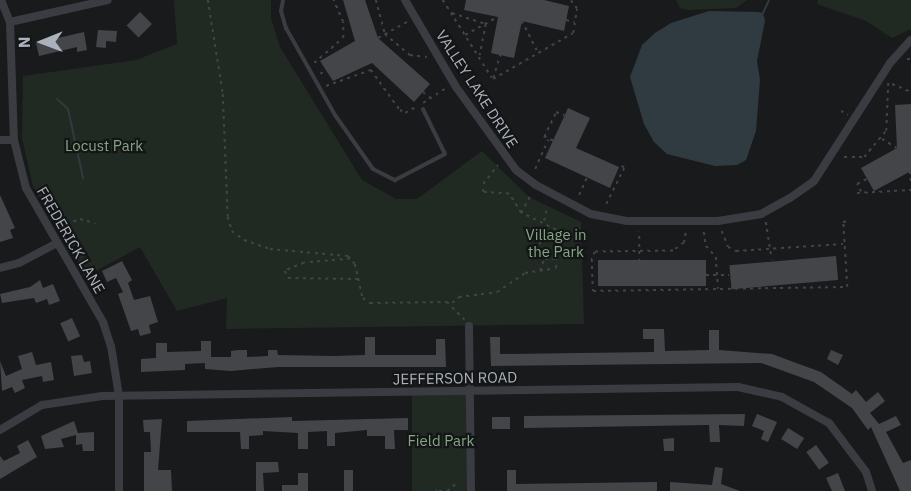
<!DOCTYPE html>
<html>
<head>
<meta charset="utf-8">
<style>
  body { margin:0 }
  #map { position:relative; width:911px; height:491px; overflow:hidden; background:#191a1c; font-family:"IBM Plex Sans",sans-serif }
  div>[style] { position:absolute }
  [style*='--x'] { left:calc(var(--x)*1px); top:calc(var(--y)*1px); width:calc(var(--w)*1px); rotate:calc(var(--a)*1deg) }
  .green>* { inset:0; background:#212a22; transform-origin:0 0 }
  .water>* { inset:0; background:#2f3b40 }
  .stream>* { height:2px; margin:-1px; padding:0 1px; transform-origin:1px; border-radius:1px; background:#2f3b40 }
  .building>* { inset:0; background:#444549; transform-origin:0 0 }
  .path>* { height:1.5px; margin-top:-0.75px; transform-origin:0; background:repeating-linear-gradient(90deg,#404348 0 3px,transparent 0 7.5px) }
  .lane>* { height:4px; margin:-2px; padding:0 2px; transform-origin:2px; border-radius:2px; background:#3a3c41 }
  .street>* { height:8px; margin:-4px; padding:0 4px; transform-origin:4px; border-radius:4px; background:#3a3c41 }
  span { translate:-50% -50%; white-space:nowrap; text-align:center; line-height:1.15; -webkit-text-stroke:4.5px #141517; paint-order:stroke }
  .street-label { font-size:15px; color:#acb2bb }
  .park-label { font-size:15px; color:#85a683 }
  .north { position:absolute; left:12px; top:12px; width:60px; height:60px; -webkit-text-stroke:4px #141517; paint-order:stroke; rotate:269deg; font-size:16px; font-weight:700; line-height:24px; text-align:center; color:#acb2bb }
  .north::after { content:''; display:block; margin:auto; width:21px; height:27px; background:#acb2bb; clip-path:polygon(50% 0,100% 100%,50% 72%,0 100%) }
</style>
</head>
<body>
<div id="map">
  <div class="green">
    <div style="clip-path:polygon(174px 0,271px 0,271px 18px,280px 47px,362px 180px,396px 199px,417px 199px,482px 151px,529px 197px,581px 222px,584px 324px,226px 329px,227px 298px,177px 311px,140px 247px,85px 277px,33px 186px,22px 138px,23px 76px,136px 60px,177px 44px)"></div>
    <div style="clip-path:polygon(676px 0,747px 0,736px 8px,688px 10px,680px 8px)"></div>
    <div style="clip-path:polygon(818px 0,911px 0,911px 29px,892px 38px,866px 21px,817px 4px)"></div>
    <div style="left:412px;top:392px;width:57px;height:99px"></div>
  </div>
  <div class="water">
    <div style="clip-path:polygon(709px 11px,757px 12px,763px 13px,765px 21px,757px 61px,760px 80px,756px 131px,746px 160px,737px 165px,715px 166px,667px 154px,654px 142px,644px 124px,630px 77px,642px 45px,655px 33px,671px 23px)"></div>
  </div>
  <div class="stream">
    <div style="--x:763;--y:13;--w:14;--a:-65"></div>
    <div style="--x:57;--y:99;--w:15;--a:42"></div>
    <div style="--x:68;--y:109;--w:71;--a:77.7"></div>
  </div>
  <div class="building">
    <div style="clip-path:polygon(343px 0,365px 0,378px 38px,430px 84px,414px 102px,372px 63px,333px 81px,320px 61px,355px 41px)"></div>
    <div style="clip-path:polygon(466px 0,544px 0,569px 6px,564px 31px,522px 21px,514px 58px,491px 53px,498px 17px,464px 10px)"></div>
    <div style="left:140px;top:12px;width:17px;height:19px;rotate:45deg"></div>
    <div style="clip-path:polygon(98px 30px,117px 31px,116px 42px,106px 41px,106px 48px,96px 47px)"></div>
    <div style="clip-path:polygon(84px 32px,87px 50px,77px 52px,77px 47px,39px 56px,36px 43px)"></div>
    <div style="clip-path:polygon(911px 104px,911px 171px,874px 191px,861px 168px,897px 148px,895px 105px)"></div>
    <div style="clip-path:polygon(568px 108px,590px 118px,576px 148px,619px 167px,610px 188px,545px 158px)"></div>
    <div style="clip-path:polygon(0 195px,15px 228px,10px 230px,13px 238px,0 242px)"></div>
    <div style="left:836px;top:256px;width:24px;height:107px;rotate:85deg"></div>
    <div style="left:706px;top:260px;width:26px;height:108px;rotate:90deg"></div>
    <div style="clip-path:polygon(122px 261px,132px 280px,128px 283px,134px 300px,150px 296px,158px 322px,149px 325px,151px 333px,140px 336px,138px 329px,131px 331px,118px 294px,123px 292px,116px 278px,107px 282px,102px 271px)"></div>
    <div style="clip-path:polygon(40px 280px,43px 288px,53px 284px,60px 301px,49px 305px,47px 299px,36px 303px,34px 298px,2px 303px,0 294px,30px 287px)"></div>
    <div style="left:72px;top:318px;width:20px;height:13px;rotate:66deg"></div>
    <div style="clip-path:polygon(643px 329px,664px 329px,665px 351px,709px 350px,709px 330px,719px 330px,719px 350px,772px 354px,799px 364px,821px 372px,852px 394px,856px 390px,866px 402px,878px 392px,885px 401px,870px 413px,879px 424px,896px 416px,901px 425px,886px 432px,903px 463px,911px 460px,911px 491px,900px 491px,871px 427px,868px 430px,852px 408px,814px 382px,761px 363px,491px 366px,490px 337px,500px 337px,500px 354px,654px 352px,654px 339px,643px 339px)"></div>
    <div style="clip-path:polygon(365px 337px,375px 337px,375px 355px,436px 355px,436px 339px,445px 339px,446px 367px,278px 367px,231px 371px,205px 369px,205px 363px,185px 364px,185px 370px,141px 372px,141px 359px,156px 358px,156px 343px,167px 343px,167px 352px,201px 351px,201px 341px,211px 341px,211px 357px,231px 357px,231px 351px,238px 350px,247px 350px,247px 357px,268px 356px,268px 350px,277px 350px,278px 355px,334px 356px,365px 355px)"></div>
    <div style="clip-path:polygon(831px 350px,843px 355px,838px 365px,827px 359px)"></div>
    <div style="clip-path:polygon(32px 352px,36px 365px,51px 362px,54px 380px,43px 382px,42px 376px,22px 380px,25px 388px,15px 393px,12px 387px,2px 391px,0 361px,6px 376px,22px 369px,18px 356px)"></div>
    <div style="clip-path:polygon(82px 355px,84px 362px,90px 361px,92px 373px,74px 376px,71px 356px)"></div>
    <div style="clip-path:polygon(745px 414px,744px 426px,719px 425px,720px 442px,710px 442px,709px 425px,524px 428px,524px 416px)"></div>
    <div style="clip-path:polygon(757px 414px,777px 422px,768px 442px,761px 439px,764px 431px,752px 426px)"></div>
    <div style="clip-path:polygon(292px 417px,292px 421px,408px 418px,408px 430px,394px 430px,395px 449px,385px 449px,385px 436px,367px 436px,367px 430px,335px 433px,335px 446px,327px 446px,327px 431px,308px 432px,308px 449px,298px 449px,298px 433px,263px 431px,263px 435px,249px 436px,249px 449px,241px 449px,240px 432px,187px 432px,187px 421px)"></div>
    <div style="left:492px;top:417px;width:18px;height:12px"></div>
    <div style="clip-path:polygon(162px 419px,158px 470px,171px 470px,172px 491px,144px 491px,144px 452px,151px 452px,150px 432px,144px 432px,143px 420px)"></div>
    <div style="clip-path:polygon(74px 421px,78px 433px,94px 432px,94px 451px,83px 451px,82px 444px,76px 445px,76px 435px,61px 439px,64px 447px,45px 449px,41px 436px)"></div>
    <div style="left:788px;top:428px;width:19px;height:13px;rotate:32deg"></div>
    <div style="clip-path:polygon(674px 438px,674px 451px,664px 451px,663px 439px)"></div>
    <div style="clip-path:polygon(28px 440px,37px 457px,0 479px,0 456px,4px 461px,20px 453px,17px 446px)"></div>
    <div style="left:816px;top:445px;width:22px;height:12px;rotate:54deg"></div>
    <div style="clip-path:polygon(256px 462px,278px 462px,279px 472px,263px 473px,264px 491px,256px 491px)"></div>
    <div style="clip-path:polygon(715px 467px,723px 468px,721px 484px,740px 491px,670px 491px,670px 482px,712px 485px)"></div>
    <div style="left:344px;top:470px;width:9px;height:21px"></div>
    <div style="clip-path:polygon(507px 470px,516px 470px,516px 484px,657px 482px,657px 491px,507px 491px)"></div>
    <div style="clip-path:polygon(298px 473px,308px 473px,308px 491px,282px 491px,282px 485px,298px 485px)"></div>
    <div style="clip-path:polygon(838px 473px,845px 491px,832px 491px,826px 478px)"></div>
  </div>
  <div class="path">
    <div style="--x:208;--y:0;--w:95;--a:80.9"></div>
    <div style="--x:223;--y:94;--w:123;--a:87.7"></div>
    <div style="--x:228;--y:217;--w:15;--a:74"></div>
    <div style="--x:232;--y:231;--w:15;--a:37"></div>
    <div style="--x:244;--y:240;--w:28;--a:19"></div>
    <div style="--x:270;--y:249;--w:78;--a:5.1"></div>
    <div style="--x:348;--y:256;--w:11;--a:49"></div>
    <div style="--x:355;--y:264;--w:35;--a:77"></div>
    <div style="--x:363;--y:298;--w:9;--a:36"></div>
    <div style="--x:370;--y:303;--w:77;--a:-0.7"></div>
    <div style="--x:447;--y:302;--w:25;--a:45"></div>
    <div style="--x:376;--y:0;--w:35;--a:75"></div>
    <div style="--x:385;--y:34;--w:33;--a:40"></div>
    <div style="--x:410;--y:55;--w:17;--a:7"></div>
    <div style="--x:443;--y:0;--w:92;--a:57.9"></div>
    <div style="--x:452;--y:13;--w:36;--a:18"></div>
    <div style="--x:486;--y:24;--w:32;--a:101"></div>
    <div style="--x:566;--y:20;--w:8;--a:14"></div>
    <div style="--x:522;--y:21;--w:35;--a:63"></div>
    <div style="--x:465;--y:35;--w:38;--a:-29"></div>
    <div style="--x:378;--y:38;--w:35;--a:-29"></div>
    <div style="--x:907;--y:59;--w:4;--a:0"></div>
    <div style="--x:314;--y:63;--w:38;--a:-41"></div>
    <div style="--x:343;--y:38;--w:16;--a:-90"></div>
    <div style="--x:343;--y:22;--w:24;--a:-114"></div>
    <div style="--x:320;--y:74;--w:7;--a:-34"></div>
    <div style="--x:493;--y:78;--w:24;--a:-73"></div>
    <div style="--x:493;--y:79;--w:92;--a:-29.9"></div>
    <div style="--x:573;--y:33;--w:24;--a:-81"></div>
    <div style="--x:577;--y:9;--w:11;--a:-128"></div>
    <div style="--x:892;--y:84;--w:21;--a:23"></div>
    <div style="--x:326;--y:86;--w:48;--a:-19.6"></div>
    <div style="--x:371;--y:70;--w:49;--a:54.1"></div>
    <div style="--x:400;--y:110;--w:6;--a:31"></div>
    <div style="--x:405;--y:113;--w:13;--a:-29"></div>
    <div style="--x:423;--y:92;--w:9;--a:36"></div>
    <div style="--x:423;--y:103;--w:27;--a:-33"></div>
    <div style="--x:841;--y:111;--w:8;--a:30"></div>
    <div style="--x:882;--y:139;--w:17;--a:31"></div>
    <div style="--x:553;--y:141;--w:10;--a:-156"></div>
    <div style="--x:544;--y:137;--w:28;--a:-64"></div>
    <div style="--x:556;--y:112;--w:9;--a:21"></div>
    <div style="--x:844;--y:157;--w:20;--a:0"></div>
    <div style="--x:864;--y:157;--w:34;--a:-50"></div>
    <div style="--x:886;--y:131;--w:48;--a:-87.6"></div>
    <div style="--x:535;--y:169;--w:32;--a:-66"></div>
    <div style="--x:910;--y:171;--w:12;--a:85"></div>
    <div style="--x:861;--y:192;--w:9;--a:-117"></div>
    <div style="--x:857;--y:184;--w:11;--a:-27"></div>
    <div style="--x:857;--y:193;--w:54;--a:-3.2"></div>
    <div style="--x:579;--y:195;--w:20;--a:-66"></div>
    <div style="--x:606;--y:204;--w:40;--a:-63.4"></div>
    <div style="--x:624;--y:168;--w:5;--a:-143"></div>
    <div style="--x:521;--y:213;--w:19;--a:-62"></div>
    <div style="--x:544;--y:221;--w:14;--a:-78"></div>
    <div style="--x:766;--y:222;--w:38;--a:81"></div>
    <div style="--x:59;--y:226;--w:22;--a:-18"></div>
    <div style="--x:80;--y:219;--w:16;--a:15"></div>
    <div style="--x:722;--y:231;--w:17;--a:69"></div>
    <div style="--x:728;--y:247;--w:9;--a:27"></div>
    <div style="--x:736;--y:251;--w:107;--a:-3.7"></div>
    <div style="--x:704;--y:232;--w:14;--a:82"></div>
    <div style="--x:706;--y:246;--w:15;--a:48"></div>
    <div style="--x:716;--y:257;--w:32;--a:86"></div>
    <div style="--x:686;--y:233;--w:10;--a:101"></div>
    <div style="--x:684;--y:243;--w:14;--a:144"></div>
    <div style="--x:673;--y:251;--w:78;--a:179.3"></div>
    <div style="--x:595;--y:252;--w:8;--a:113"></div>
    <div style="--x:592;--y:259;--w:32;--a:88"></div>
    <div style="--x:593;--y:291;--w:254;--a:-0.9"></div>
    <div style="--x:847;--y:287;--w:65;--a:-93.5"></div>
    <div style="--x:843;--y:222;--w:7;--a:-8"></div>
    <div style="--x:350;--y:259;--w:46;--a:175"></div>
    <div style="--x:304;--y:263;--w:21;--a:157"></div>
    <div style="--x:285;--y:271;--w:8;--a:67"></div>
    <div style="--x:288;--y:278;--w:70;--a:0.8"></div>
    <div style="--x:545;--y:259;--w:10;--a:0"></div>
    <div style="--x:639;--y:262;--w:30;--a:-90"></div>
    <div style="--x:540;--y:271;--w:13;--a:-72"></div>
    <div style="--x:544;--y:259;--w:23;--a:-105"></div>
    <div style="--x:538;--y:237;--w:14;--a:-45"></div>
    <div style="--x:706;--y:275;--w:23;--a:0"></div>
    <div style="--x:452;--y:303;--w:9;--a:-41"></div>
    <div style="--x:459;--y:297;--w:38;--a:-7"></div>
    <div style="--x:497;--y:292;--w:34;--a:-34"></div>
    <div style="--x:525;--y:273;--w:31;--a:-9"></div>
    <div style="--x:556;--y:268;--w:38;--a:-90"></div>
    <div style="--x:556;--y:230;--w:39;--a:-154"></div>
    <div style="--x:521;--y:213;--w:22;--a:-122"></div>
    <div style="--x:509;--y:194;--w:26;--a:-176"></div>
    <div style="--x:483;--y:192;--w:8;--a:-90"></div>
    <div style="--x:483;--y:184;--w:24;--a:-52"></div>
    <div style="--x:436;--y:490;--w:1;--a:45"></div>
    <div style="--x:439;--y:491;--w:7;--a:0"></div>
    <div style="--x:447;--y:491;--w:13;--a:-39"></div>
  </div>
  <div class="lane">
    <div style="--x:283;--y:0;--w:11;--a:100"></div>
    <div style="--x:281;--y:11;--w:18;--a:74"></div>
    <div style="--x:286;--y:28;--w:100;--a:60.6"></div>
    <div style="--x:335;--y:115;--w:66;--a:54.9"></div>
    <div style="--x:373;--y:169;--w:25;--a:27"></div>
    <div style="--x:395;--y:180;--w:56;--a:-27.5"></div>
    <div style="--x:445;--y:154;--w:50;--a:-116.1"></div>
  </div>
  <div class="street">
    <div style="--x:1;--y:0;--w:24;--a:68"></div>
    <div style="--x:10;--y:22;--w:118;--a:88.1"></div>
    <div style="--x:14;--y:140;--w:49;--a:76"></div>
    <div style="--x:26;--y:188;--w:155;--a:60.1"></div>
    <div style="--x:103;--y:322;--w:25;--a:72"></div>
    <div style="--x:111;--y:346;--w:51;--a:80.9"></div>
    <div style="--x:119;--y:396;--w:95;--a:90"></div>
    <div style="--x:405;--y:0;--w:101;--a:59.6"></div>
    <div style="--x:456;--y:87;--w:102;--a:54.1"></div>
    <div style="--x:516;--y:170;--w:25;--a:37"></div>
    <div style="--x:536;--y:185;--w:62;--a:27.8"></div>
    <div style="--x:591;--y:214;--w:37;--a:11"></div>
    <div style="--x:627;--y:221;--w:91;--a:0"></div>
    <div style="--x:718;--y:221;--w:44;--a:-9.2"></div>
    <div style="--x:761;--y:214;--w:33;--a:-29"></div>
    <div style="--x:790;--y:198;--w:29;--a:-35"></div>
    <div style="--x:814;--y:181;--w:140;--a:-57.2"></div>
    <div style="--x:890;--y:63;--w:31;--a:-48"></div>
    <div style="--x:10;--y:22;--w:100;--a:-12.7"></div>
    <div style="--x:0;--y:140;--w:14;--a:0"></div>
    <div style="--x:0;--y:268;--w:20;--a:-15"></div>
    <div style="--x:19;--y:263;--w:43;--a:-27.8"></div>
    <div style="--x:469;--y:326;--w:165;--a:89.3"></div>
    <div style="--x:0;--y:430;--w:49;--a:-30.8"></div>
    <div style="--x:42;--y:405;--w:61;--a:-8.5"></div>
    <div style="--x:102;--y:396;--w:636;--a:-0.81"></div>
    <div style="--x:738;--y:387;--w:45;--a:12.8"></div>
    <div style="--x:782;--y:397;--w:54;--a:29"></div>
    <div style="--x:829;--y:423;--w:61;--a:52.9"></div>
    <div style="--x:866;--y:472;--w:20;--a:72"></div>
  </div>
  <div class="street-label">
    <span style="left:477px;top:89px;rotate:57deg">VALLEY LAKE DRIVE</span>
    <span style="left:71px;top:240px;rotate:60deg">FREDERICK LANE</span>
    <span style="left:455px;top:378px;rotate:-1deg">JEFFERSON ROAD</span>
  </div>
  <div class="park-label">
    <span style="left:104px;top:146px">Locust Park</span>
    <span style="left:556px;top:243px">Village in<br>the Park</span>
    <span style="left:441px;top:441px">Field Park</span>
  </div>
  <div class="north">N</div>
</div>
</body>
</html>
